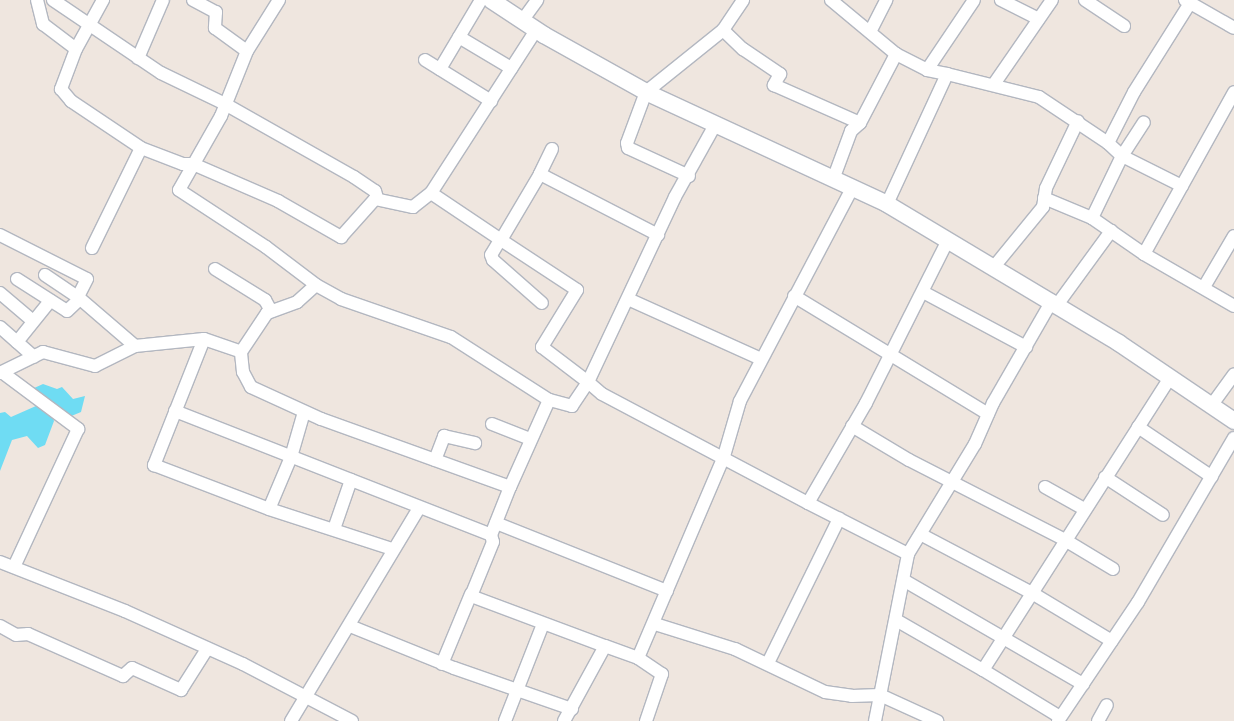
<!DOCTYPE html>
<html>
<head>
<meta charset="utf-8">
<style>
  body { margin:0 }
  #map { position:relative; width:1234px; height:721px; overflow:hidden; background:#efe6df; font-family:Jost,sans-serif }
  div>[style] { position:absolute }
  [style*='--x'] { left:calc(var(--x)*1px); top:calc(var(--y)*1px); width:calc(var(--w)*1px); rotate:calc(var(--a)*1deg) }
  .water>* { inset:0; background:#6fdcf3 }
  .roads { filter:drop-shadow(1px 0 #b3b7c0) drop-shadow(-1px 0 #b3b7c0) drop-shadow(0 1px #b3b7c0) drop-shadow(0 -1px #b3b7c0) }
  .minor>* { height:12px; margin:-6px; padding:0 6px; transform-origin:6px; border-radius:6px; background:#fff }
  .tertiary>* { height:16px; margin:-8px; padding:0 8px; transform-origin:8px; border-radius:8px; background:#fff }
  span { translate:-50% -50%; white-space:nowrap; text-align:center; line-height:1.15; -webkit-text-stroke:4px #fff; paint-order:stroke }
</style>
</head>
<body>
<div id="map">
  <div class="water">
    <div style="clip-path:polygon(43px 384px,57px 389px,62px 387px,73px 399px,85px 396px,81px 412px,69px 417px,50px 411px,54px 421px,45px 445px,38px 448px,27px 436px,12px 440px,0 471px,0 413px,5px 412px,11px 417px,36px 406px,32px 389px)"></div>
  </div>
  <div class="roads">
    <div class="minor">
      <div style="--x:37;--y:0;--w:25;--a:76"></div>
      <div style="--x:43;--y:24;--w:41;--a:37.1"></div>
      <div style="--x:76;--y:49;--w:43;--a:110.6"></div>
      <div style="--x:61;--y:89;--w:16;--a:50"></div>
      <div style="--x:71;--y:101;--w:84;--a:33.9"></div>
      <div style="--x:141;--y:148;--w:45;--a:20.9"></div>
      <div style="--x:183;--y:164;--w:10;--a:0"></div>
      <div style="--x:193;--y:164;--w:93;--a:23.5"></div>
      <div style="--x:278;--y:201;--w:73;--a:29.7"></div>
      <div style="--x:341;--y:237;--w:51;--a:-48.2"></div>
      <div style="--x:375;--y:199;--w:39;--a:12"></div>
      <div style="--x:413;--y:207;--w:23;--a:-38"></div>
      <div style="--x:431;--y:193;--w:194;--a:-57.2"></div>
      <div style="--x:53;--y:0;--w:130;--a:34.1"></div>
      <div style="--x:161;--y:73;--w:71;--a:25.8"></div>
      <div style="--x:225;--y:104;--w:148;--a:29.5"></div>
      <div style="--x:354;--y:177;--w:25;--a:34"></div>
      <div style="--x:375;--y:191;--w:7;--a:74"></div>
      <div style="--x:193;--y:0;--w:26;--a:28"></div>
      <div style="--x:216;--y:12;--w:16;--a:94"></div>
      <div style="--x:215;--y:28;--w:39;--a:36"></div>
      <div style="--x:279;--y:0;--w:60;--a:122.1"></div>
      <div style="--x:247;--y:51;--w:70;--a:111.8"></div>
      <div style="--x:221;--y:116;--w:85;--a:119.6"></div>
      <div style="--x:179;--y:190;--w:104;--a:33.2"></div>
      <div style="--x:266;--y:247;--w:63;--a:37.2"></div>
      <div style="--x:831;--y:0;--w:85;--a:39.7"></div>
      <div style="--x:896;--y:54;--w:35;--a:27"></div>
      <div style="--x:1001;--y:0;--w:42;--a:26.6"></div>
      <div style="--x:1085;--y:0;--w:47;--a:33.7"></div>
      <div style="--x:1185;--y:0;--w:56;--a:29.7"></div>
      <div style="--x:522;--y:21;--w:26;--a:-54"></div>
      <div style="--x:723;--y:30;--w:36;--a:-56"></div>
      <div style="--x:871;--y:30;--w:34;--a:-63"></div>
      <div style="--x:459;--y:37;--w:61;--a:30.8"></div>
      <div style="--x:76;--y:49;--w:56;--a:-61.1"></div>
      <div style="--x:138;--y:58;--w:63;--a:-66.7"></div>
      <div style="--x:425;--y:60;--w:78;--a:31.8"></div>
      <div style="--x:440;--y:69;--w:80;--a:-59.3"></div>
      <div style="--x:947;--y:74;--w:95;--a:14"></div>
      <div style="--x:1039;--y:97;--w:83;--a:33.7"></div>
      <div style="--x:994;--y:84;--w:102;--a:-55.4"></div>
      <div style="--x:715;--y:125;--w:82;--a:119.1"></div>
      <div style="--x:675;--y:197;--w:204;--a:115.2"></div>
      <div style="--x:588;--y:382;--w:18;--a:41"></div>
      <div style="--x:602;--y:394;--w:233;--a:27.9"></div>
      <div style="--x:552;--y:149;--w:28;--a:116"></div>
      <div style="--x:540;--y:174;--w:133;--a:27.3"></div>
      <div style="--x:689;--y:176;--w:67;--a:-155.3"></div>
      <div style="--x:628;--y:148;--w:5;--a:-101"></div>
      <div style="--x:627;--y:143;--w:54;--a:-69.6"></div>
      <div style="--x:646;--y:92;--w:99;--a:-38.8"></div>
      <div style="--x:723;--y:30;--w:28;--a:44"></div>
      <div style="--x:743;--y:49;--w:45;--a:34"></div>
      <div style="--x:780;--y:74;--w:13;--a:119"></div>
      <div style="--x:774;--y:85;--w:94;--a:23.8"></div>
      <div style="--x:834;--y:177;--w:49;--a:-69.7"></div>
      <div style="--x:851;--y:131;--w:12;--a:-42"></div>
      <div style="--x:860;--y:123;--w:78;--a:-62.4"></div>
      <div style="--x:1182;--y:186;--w:67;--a:-153.4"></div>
      <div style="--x:1122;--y:156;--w:19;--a:-137"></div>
      <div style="--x:1108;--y:143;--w:57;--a:-63"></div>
      <div style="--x:1134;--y:92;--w:105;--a:-57.8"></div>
      <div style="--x:431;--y:193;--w:84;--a:33.9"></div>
      <div style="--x:501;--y:240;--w:77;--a:-59.4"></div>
      <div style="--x:1044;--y:198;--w:52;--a:22.6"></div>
      <div style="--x:1092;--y:218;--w:63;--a:34.7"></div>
      <div style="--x:1144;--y:254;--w:104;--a:30"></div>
      <div style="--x:887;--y:204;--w:143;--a:-65.2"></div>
      <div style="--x:947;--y:74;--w:20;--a:-169"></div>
      <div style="--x:927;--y:70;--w:84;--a:-56.1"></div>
      <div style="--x:1092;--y:218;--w:69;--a:-64.2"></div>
      <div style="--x:1122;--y:156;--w:40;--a:-57.1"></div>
      <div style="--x:0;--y:235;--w:97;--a:26.8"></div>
      <div style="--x:87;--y:279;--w:20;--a:117"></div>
      <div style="--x:500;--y:240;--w:17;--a:121"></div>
      <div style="--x:491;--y:255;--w:5;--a:68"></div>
      <div style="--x:493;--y:260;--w:65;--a:41.3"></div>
      <div style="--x:501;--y:240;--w:91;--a:33.3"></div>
      <div style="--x:577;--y:290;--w:67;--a:121.6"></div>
      <div style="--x:542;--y:347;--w:58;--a:37.3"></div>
      <div style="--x:588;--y:382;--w:29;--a:124"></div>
      <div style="--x:572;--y:406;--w:24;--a:-165"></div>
      <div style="--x:92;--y:248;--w:111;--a:-63.9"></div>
      <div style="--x:1144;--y:254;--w:185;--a:-60.9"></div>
      <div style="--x:993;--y:268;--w:79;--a:-50.7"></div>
      <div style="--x:1043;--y:207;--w:19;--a:-81"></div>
      <div style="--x:1046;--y:188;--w:74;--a:-64.5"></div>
      <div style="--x:215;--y:269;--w:59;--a:31.8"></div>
      <div style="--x:265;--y:300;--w:13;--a:61"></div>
      <div style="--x:45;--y:275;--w:40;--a:34"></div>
      <div style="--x:78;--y:297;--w:75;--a:40.7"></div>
      <div style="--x:135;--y:346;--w:69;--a:-5.8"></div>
      <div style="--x:204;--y:339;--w:39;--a:19"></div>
      <div style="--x:17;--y:279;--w:59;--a:32.6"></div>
      <div style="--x:67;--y:311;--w:18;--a:-43"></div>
      <div style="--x:316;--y:285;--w:29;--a:29"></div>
      <div style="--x:341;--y:299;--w:116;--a:19.1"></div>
      <div style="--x:451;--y:337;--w:117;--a:32.7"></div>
      <div style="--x:549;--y:400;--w:95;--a:114.1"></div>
      <div style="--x:510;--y:487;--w:201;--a:-160.2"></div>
      <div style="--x:321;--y:419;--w:77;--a:-155.4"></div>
      <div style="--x:251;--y:387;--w:17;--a:-118"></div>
      <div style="--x:243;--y:372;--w:20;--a:-96"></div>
      <div style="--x:241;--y:352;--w:47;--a:-56.3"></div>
      <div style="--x:267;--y:313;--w:32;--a:-20"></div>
      <div style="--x:297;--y:302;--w:25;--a:-42"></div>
      <div style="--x:1204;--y:287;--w:59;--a:-59.5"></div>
      <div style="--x:923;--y:292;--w:117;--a:28.1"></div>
      <div style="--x:0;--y:293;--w:43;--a:40.3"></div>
      <div style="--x:794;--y:296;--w:227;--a:31.3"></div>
      <div style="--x:628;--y:299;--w:146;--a:24.3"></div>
      <div style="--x:1057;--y:305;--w:92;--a:-53.9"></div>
      <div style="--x:0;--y:327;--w:45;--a:41.4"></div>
      <div style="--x:204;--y:339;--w:136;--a:111.6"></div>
      <div style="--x:154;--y:465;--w:123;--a:20.9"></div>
      <div style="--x:17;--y:342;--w:53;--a:-51.2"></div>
      <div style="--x:0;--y:373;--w:48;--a:-26"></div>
      <div style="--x:43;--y:352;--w:54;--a:15.1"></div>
      <div style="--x:95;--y:366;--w:45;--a:-26.6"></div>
      <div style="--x:3;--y:373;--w:94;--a:36.7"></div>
      <div style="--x:78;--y:429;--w:152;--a:114.9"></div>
      <div style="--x:1211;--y:406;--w:39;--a:-54"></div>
      <div style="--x:175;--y:411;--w:339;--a:21.4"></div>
      <div style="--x:491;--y:535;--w:52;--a:-68.4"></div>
      <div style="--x:304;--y:412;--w:47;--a:106.1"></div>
      <div style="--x:291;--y:457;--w:56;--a:112.9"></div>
      <div style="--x:269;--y:509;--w:129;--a:18"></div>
      <div style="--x:492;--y:424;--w:41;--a:21.5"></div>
      <div style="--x:852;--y:426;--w:66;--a:30.8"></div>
      <div style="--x:909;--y:460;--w:175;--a:27.1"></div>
      <div style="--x:1065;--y:540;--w:56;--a:31.1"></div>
      <div style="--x:1138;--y:427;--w:89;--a:34"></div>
      <div style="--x:435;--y:460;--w:26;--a:-69"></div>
      <div style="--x:444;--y:436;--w:32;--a:13"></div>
      <div style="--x:1105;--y:477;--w:69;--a:33.2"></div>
      <div style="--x:1045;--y:487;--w:45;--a:29.4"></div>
      <div style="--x:496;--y:523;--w:184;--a:21.7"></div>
      <div style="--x:334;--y:529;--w:52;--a:-70.9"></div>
      <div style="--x:491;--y:535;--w:7;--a:74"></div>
      <div style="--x:493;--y:542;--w:58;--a:112.2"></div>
      <div style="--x:471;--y:596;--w:143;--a:20.5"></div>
      <div style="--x:922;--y:535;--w:124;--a:27.8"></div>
      <div style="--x:1032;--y:593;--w:93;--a:31"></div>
      <div style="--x:908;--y:554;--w:112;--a:-153"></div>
      <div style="--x:808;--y:503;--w:116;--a:-59.9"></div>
      <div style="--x:866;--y:403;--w:180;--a:-63.3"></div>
      <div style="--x:0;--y:562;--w:134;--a:21.4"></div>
      <div style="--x:125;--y:611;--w:129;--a:24.2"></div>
      <div style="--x:243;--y:664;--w:123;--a:27.6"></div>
      <div style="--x:905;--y:581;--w:206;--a:30.1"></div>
      <div style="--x:896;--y:620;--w:100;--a:29.9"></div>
      <div style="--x:983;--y:670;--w:347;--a:-57.4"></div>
      <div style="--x:655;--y:624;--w:84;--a:17.4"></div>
      <div style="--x:735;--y:649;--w:100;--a:25.5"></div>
      <div style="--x:825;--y:692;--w:27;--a:8"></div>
      <div style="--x:852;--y:696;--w:28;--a:-2"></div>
      <div style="--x:880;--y:695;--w:63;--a:24.5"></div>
      <div style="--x:0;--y:626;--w:18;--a:29"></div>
      <div style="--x:16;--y:635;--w:12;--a:-5"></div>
      <div style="--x:28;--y:634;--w:104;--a:23.9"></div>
      <div style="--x:123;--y:676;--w:12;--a:-42"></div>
      <div style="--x:132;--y:668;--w:54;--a:24.2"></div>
      <div style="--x:181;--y:690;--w:49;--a:-57.6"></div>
      <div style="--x:350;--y:626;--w:112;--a:22"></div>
      <div style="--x:454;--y:668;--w:125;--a:19.2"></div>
      <div style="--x:638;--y:658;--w:29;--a:34"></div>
      <div style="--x:662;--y:674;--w:50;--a:108.8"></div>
      <div style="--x:768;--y:663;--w:161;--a:-63.8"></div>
      <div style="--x:442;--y:664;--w:76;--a:-67.5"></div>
      <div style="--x:983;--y:670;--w:90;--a:31.4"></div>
      <div style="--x:291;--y:721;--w:249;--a:-59"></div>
      <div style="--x:505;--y:721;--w:104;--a:-68.6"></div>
      <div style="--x:564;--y:721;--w:85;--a:-61.3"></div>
      <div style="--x:605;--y:646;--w:35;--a:20"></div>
      <div style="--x:638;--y:658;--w:220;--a:-66.9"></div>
      <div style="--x:724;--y:456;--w:57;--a:-73.8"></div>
      <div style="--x:740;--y:401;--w:240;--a:-62.2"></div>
      <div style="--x:875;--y:721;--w:170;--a:-78.8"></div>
      <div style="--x:908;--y:554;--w:129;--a:-58.7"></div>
      <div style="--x:975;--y:444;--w:45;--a:-66.3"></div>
      <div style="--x:993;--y:403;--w:118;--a:-60"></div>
      <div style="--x:1058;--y:721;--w:143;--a:-56.1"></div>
      <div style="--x:1138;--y:602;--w:190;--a:-59.7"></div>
      <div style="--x:1098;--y:721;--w:18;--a:-61"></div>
    </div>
    <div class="tertiary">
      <div style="--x:491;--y:0;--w:64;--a:33.4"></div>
      <div style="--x:544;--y:35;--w:117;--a:29.2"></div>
      <div style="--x:646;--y:92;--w:266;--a:24.9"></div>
      <div style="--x:887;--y:204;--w:270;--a:30.9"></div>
      <div style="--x:1119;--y:343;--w:139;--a:34.1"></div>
    </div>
  </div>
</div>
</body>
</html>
